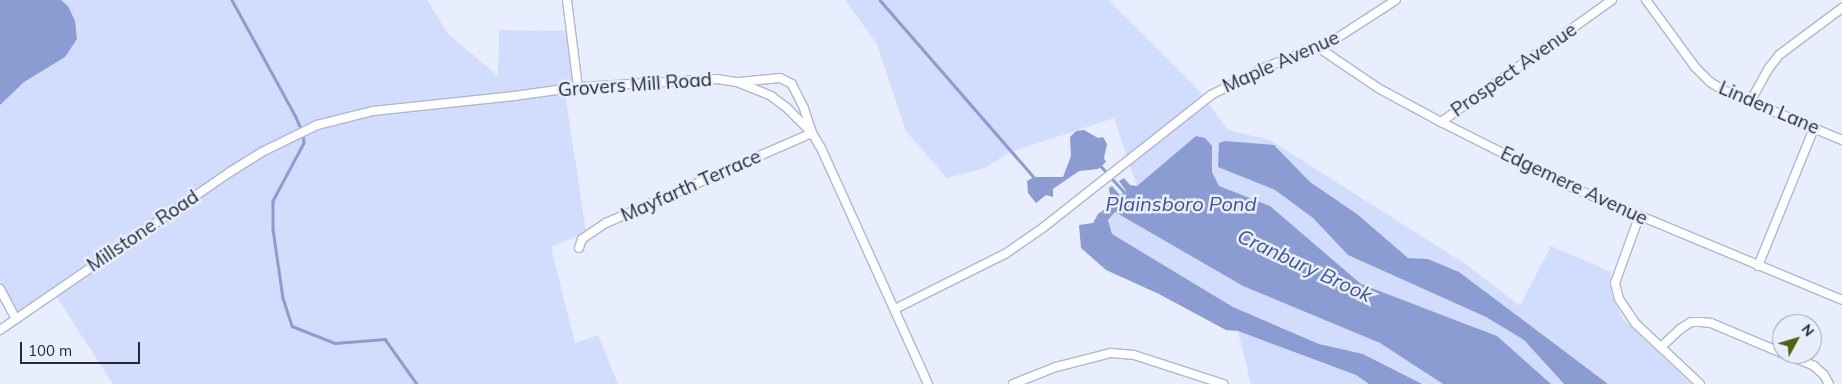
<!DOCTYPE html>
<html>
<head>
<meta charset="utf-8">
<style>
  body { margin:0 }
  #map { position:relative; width:1842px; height:384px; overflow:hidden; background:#e8eefe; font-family:Mulish,sans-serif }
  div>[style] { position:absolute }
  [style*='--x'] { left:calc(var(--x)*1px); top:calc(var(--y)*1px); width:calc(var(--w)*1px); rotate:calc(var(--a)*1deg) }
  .green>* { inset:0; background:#d2ddfd }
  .water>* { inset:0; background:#8b9cd2 }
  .stream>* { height:2.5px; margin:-1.25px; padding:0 1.25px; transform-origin:1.25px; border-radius:1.25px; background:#8b9cd2 }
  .roads { filter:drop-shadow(1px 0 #aeb7d1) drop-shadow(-1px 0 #aeb7d1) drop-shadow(0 1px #aeb7d1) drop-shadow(0 -1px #aeb7d1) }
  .street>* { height:8px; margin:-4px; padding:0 4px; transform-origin:4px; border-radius:4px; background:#fff }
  span { translate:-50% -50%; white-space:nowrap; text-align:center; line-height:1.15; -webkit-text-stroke:5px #e8eefe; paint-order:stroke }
  .street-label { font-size:19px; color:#262933 }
  .water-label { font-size:20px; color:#405296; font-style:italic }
  .north { position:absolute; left:1772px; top:314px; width:50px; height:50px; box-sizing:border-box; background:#e8eefe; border:1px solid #9a9fad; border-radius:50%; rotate:51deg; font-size:14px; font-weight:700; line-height:20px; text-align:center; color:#262933 }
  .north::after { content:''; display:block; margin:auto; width:18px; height:22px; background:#526207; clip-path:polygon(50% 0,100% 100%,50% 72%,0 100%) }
  .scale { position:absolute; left:20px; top:342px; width:120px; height:22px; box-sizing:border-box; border:2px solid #262933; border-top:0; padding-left:6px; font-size:15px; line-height:18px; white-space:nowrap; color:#262933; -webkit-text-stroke:4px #e8eefe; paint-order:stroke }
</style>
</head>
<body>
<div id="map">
  <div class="green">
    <div style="clip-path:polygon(0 0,427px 0,448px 34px,498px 76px,499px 30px,566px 31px,575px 92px,565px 93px,586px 232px,551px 247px,575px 343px,598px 335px,618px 384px,113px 384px,54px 293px,18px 318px,0 282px)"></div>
    <div style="clip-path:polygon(845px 0,1108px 0,1199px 91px,1228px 130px,1270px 140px,1467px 265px,1520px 306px,1551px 246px,1611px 272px,1610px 285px,1613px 298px,1623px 319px,1691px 384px,1608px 384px,1459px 272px,1428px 259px,1408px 258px,1357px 214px,1310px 182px,1274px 145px,1218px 167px,1275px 190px,1313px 218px,1348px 255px,1486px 317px,1524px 340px,1564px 384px,1551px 384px,1497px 336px,1361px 284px,1270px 206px,1219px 186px,1212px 172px,1213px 162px,1196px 137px,1137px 186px,1114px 118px,1008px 153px,985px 168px,947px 178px,906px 131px,877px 44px)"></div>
    <div style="clip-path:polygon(1115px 212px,1243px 286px,1380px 343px,1443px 384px,1422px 384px,1363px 354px,1319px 344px,1233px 307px,1112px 234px,1108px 220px)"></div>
    <div style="clip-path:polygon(1238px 331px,1356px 375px,1369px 384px,1251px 384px)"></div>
  </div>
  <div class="water">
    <div style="clip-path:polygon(0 0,61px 0,68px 6px,75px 21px,77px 39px,65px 57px,24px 82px,0 105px)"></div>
    <div style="clip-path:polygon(1084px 130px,1098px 138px,1103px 137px,1107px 144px,1104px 158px,1106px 162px,1098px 169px,1079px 171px,1053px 189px,1053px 197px,1046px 195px,1036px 203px,1028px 193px,1027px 181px,1034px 177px,1063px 177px,1071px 156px,1070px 137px,1076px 131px)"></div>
    <div style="clip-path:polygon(1196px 136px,1205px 138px,1212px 146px,1212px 172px,1219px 186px,1270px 206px,1361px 284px,1497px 336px,1551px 384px,1443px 384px,1380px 343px,1243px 286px,1115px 212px,1108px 220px,1112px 234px,1233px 307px,1319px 344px,1363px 354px,1422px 384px,1369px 384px,1356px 375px,1238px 331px,1226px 330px,1159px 294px,1106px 270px,1081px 248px,1079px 225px,1093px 223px,1098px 214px,1111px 205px,1109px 188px,1112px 186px,1120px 195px,1126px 191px,1119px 181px,1124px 178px,1130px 185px,1137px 186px)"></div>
    <div style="clip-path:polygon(1225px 141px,1274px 145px,1310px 182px,1357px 214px,1408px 258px,1428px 259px,1459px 272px,1608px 384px,1564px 384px,1524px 340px,1486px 317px,1348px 255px,1313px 218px,1275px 190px,1218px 167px,1219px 143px)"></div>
  </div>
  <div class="stream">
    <div style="--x:232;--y:0;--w:131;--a:61.3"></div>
    <div style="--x:295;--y:115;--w:20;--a:66"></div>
    <div style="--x:303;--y:133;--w:10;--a:84"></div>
    <div style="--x:304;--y:143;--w:66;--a:118.1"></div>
    <div style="--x:273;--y:201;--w:28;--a:90"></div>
    <div style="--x:273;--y:229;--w:70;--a:81.8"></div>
    <div style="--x:283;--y:298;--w:29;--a:72"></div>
    <div style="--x:292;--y:326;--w:46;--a:21.6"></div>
    <div style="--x:335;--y:343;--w:50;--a:-4.6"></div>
    <div style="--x:385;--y:339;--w:55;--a:54.6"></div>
    <div style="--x:880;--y:0;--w:236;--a:49"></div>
    <div style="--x:1100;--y:165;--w:39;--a:48"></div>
  </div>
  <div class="roads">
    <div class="street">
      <div style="--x:567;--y:0;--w:88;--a:82.8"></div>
      <div style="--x:1646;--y:0;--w:83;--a:53.8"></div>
      <div style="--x:1695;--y:67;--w:21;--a:45"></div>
      <div style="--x:1710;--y:82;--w:15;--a:32"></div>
      <div style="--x:1723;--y:90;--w:129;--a:22.8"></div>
      <div style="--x:1319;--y:48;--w:71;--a:34.1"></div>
      <div style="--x:1378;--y:88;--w:72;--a:28.4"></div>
      <div style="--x:1441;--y:122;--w:140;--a:26.7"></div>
      <div style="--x:1566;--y:185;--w:299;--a:22.6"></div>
      <div style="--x:1750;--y:102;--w:39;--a:-61"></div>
      <div style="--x:1769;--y:68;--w:16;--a:-52"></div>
      <div style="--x:1779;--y:55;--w:79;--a:-36.7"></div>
      <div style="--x:1441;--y:122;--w:210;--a:-35.5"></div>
      <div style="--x:1639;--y:217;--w:70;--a:110"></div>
      <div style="--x:1615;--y:283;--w:16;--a:76"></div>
      <div style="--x:1619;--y:299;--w:29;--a:56"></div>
      <div style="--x:1635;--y:323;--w:89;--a:43.2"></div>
      <div style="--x:579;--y:248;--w:9;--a:-72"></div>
      <div style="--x:582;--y:239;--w:29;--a:-34"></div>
      <div style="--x:606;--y:223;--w:225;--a:-23.6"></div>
      <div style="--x:812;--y:133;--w:26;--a:-108"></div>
      <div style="--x:804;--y:108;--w:27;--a:-117"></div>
      <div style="--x:792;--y:84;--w:13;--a:-153"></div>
      <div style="--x:780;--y:78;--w:41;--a:174.4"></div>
      <div style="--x:1758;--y:266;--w:149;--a:-67.9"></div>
      <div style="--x:0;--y:289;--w:34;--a:62"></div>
      <div style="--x:895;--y:309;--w:123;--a:-26.6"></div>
      <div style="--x:1005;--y:254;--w:47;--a:-34.7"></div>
      <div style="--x:1044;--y:227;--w:213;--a:-38.3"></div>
      <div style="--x:1211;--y:95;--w:62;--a:-27"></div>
      <div style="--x:1266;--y:67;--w:70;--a:-21"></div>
      <div style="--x:1331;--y:42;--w:77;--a:-32.9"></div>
      <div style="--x:0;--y:330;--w:279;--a:-34.5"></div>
      <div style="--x:230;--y:172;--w:38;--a:-32"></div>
      <div style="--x:262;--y:152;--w:61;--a:-26.1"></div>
      <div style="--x:317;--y:125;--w:58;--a:-14"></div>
      <div style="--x:373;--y:111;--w:142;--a:-6.1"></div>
      <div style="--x:514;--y:96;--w:65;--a:-8"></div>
      <div style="--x:578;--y:87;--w:139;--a:-3.3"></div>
      <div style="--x:717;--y:79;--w:20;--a:9"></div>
      <div style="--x:737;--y:82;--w:37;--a:22"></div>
      <div style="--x:771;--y:96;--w:20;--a:37"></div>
      <div style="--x:787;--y:108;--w:35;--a:45"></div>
      <div style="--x:812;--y:133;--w:17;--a:59"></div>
      <div style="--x:821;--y:148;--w:259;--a:65.6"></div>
      <div style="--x:1661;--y:347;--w:26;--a:-43"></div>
      <div style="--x:1680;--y:329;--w:13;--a:-32"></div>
      <div style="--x:1691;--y:322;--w:10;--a:0"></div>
      <div style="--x:1701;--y:322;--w:10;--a:6"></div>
      <div style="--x:1711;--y:323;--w:77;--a:22.9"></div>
      <div style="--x:1785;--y:354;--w:31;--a:22"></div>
      <div style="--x:1814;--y:366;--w:13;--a:42"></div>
      <div style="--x:1824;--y:375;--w:10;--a:61"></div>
      <div style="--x:1013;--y:384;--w:46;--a:-21.6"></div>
      <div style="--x:1056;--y:367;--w:57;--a:-14.3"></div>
      <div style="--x:1111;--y:353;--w:23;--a:5"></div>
      <div style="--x:1134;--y:355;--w:94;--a:18"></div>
    </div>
  </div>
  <div class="street-label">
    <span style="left:1281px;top:62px;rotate:-24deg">Maple Avenue</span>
    <span style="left:1514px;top:70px;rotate:-35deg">Prospect Avenue</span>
    <span style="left:635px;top:85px;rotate:-4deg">Grovers Mill Road</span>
    <span style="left:1769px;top:108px;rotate:23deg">Linden Lane</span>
    <span style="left:691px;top:186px;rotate:-24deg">Mayfarth Terrace</span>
    <span style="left:1574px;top:186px;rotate:25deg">Edgemere Avenue</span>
    <span style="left:143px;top:231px;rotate:-34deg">Millstone Road</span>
  </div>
  <div class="water-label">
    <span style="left:1181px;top:203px">Plainsboro Pond</span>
    <span style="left:1305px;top:265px;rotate:25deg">Cranbury Brook</span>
  </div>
  <div class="north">N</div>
  <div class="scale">100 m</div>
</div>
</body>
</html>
